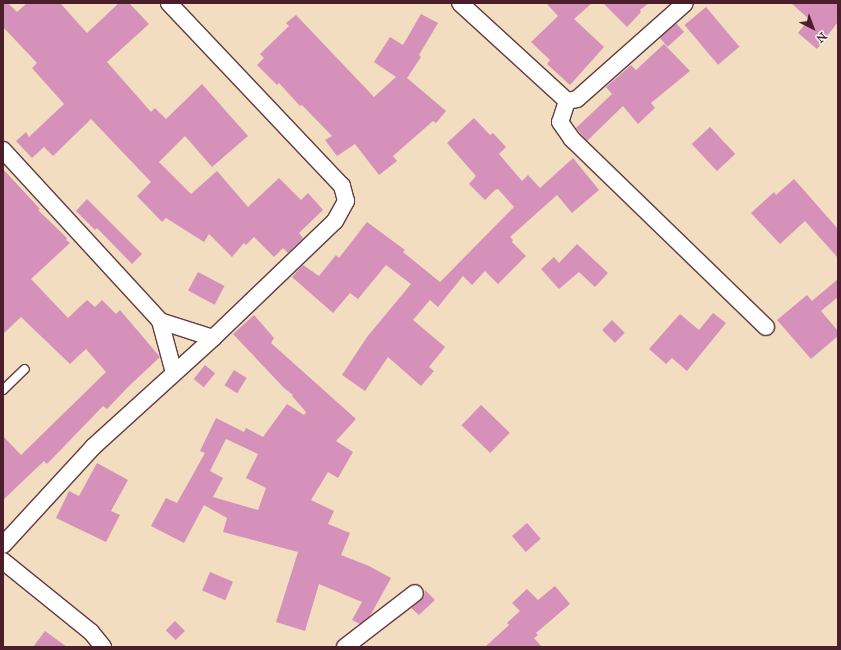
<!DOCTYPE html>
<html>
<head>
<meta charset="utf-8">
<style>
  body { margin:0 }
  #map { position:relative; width:841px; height:650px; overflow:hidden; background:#f2ddc0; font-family:"IM FELL Great Primer",serif }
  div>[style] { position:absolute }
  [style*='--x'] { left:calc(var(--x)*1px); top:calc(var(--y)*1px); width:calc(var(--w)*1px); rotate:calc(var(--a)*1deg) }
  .building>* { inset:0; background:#d591b9; transform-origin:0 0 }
  .roads { filter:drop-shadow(1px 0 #633c41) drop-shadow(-1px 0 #633c41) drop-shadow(0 1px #633c41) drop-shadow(0 -1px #633c41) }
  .lane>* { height:8px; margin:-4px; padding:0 4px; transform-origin:4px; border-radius:4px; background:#fff }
  .street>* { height:16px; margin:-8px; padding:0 8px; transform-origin:8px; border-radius:8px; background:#fff }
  span { translate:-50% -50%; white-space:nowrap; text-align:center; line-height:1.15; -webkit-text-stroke:4px #f6f6f2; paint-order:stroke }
  .frame { position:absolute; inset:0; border:4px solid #4a1f2b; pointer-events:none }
  .north { position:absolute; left:793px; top:8px; width:40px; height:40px; -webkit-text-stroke:3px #f6f6f2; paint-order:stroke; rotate:138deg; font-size:11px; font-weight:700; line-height:16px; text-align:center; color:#4a1f2b }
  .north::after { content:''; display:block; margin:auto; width:14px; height:18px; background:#4a1f2b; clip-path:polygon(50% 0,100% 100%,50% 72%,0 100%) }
</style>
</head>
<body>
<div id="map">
  <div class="building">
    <div style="clip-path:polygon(3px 3px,8px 3px,17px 12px,27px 3px,60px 3px,87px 33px,119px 3px,129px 3px,149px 24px,107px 62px,151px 112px,155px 108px,166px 119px,202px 84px,248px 136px,212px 167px,185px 136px,159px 162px,191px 194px,217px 171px,248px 207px,279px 178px,301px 200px,308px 193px,323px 210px,299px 233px,303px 238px,288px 253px,283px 248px,274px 257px,254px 237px,246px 245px,244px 243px,232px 257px,209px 234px,204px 242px,166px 218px,162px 222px,137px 196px,151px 182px,91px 119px,53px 156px,44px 147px,32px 158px,16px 141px,26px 132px,29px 137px,64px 104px,32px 68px,37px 63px,3px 27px)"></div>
    <div style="clip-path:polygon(546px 3px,592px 3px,574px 19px,604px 47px,570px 85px,547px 64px,550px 60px,531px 42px,558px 16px)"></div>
    <div style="clip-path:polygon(603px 3px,649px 3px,640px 10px,641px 12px,627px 27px)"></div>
    <div style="clip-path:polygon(791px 3px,838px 3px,838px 22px,817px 49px,798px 33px,809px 19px)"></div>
    <div style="left:706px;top:7px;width:52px;height:28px;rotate:50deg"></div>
    <div style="clip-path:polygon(421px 14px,438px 23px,419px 55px,421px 57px,407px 78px,446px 111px,436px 123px,433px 121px,393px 156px,397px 161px,379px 175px,355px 144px,337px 156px,325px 140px,332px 136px,302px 105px,300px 106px,279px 83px,277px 85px,257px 65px,264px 58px,260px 54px,289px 26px,286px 23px,296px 15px,374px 97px,396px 77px,374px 62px,390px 37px,403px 45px)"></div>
    <div style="left:676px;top:23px;width:12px;height:22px;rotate:48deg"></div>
    <div style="clip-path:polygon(664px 44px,690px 71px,651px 103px,655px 108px,638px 124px,623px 106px,587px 141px,576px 128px,612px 94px,606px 87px,631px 65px,636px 70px)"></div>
    <div style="clip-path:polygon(474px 118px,490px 135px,493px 133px,506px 147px,499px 154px,522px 181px,528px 175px,540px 188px,573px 158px,599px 190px,572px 213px,557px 195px,510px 237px,513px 240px,512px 242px,526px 256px,498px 284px,485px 271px,472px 285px,463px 276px,438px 307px,430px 300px,413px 320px,445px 347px,429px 367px,434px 371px,421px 386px,388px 357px,365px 391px,342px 375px,367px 337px,411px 284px,386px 265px,358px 299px,350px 293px,333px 313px,292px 277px,303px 265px,319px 276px,336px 255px,339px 258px,367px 222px,405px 250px,403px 252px,440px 282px,514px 207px,498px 189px,495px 190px,485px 200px,469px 184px,476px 176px,447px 143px)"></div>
    <div style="left:710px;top:127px;width:37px;height:25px;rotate:47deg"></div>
    <div style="clip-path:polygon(3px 169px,40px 209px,38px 210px,67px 238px,66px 240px,70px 243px,31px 279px,68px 318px,87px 300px,95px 307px,102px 300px,116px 314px,120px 310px,160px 357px,129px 386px,107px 409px,103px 406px,47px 464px,44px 461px,3px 500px,3px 436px,21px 455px,106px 372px,86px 349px,70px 364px,21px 317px,3px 334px)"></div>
    <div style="clip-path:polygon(794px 179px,838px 229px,838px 258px,805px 221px,780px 244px,751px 213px,774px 192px,776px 195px)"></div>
    <div style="clip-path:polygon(87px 199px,142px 254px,132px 264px,97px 228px,95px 230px,76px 211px)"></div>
    <div style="clip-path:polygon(577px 244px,608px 273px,595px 287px,579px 272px,559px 289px,541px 269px,554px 257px,559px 263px)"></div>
    <div style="left:198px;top:272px;width:30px;height:21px;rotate:28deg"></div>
    <div style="clip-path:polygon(838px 279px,838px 297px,821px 311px,838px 331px,838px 336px,811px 359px,777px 320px,807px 295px,812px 301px)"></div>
    <div style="clip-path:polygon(713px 313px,726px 323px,687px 371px,672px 358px,666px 364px,649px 349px,680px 314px,699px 330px)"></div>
    <div style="clip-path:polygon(evenodd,254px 315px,274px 338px,271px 343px,356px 419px,336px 441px,353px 452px,338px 478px,328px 472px,311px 500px,334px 511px,328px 524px,350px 533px,341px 555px,369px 566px,391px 578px,370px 616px,360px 624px,352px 620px,362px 602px,319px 584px,305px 631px,276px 622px,298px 552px,223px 532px,227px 518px,204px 505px,184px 543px,151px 526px,166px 498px,177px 503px,205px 453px,200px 451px,216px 418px,244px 432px,246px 428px,263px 437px,287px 404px,304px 415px,306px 412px,292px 396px,293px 395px,284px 388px,233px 334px,254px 315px,226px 439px,258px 454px,246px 478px,266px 488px,258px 510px,213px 497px,223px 478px,210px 471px,226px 439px)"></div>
    <div style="left:612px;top:320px;width:18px;height:14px;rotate:45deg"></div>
    <div style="left:205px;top:365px;width:13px;height:18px;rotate:39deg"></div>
    <div style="left:234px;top:370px;width:15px;height:18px;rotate:32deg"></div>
    <div style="left:481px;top:405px;width:40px;height:28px;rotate:44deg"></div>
    <div style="clip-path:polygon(97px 463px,128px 480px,111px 511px,120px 515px,106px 542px,56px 518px,69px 491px,79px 496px)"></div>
    <div style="left:527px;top:523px;width:21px;height:20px;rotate:49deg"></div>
    <div style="left:210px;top:572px;width:25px;height:20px;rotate:23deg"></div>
    <div style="clip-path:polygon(555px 586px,570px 604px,536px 633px,538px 635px,534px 638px,542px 647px,485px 647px,509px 625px,507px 623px,520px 611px,512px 603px,527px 589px,538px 600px)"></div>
    <div style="clip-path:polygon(425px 590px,435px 600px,419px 615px,411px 608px,424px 597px)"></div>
    <div style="left:175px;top:621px;width:14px;height:13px;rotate:45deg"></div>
    <div style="clip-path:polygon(45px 631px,67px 647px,33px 647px)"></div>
  </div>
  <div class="roads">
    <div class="lane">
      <div style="--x:3;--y:390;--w:30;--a:-44"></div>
    </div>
    <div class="street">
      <div style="--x:460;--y:3;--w:145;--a:42.5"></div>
      <div style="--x:567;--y:101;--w:10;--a:-11"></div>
      <div style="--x:577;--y:99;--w:144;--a:-41.6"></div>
      <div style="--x:567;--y:101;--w:22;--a:108"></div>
      <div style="--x:560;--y:122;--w:21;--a:55"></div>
      <div style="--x:572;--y:139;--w:270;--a:44.1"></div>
      <div style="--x:3;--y:150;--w:232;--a:47.4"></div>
      <div style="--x:160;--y:321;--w:56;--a:17.8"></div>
      <div style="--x:160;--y:321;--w:54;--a:74.9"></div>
      <div style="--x:3;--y:545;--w:133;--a:-47.4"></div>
      <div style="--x:93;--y:447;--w:162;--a:-42.2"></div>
      <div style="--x:213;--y:338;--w:169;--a:-43.8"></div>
      <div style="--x:335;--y:221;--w:23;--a:-61"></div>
      <div style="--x:346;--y:201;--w:16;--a:-105"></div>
      <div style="--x:342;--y:186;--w:252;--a:-133.4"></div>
      <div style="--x:3;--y:561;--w:113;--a:38.9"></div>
      <div style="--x:91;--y:632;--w:19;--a:51"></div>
      <div style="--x:345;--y:647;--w:88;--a:-37.6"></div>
    </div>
  </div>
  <div class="frame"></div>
  <div class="north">N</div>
</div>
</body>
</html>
